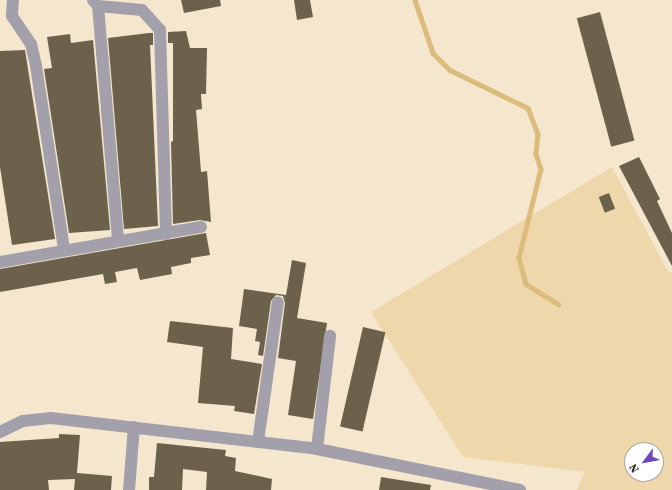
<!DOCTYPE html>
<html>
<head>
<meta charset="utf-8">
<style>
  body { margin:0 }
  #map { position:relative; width:672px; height:490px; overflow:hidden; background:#f4e7ce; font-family:"Source Serif 4",serif }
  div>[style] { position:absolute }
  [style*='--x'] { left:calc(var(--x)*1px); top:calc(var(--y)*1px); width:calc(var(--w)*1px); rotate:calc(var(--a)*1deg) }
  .green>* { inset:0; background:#eed8ab }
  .stream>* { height:4.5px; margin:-2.25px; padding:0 2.25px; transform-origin:2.25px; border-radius:2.25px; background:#dbbc7c }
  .building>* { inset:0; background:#6c624b; transform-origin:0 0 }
  .minor>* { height:12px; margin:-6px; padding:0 6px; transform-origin:6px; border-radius:6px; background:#a3a0ac }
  span { translate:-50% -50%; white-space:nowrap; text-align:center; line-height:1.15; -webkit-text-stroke:4px #fff; paint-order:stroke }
  .north { position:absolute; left:624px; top:442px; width:40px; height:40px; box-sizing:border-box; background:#fff; border:1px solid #a9a7a3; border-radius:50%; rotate:238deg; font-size:11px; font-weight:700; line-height:16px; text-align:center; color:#272219 }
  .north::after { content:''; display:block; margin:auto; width:14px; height:18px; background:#6e45bd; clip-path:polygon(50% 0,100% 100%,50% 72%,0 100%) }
</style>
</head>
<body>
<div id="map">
  <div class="green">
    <div style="clip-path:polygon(evenodd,612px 167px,669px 273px,672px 272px,672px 490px,577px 490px,585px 472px,463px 457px,371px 312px,612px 167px,632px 450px,656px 450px,656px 474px,632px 474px,632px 450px)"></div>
  </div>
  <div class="stream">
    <div style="--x:415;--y:0;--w:56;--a:71.2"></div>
    <div style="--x:433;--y:53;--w:24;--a:45"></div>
    <div style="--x:450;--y:70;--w:87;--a:26"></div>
    <div style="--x:528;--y:108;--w:28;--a:69"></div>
    <div style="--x:538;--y:134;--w:20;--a:96"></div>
    <div style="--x:536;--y:154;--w:16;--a:72"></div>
    <div style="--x:541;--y:169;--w:92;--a:103.9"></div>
    <div style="--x:519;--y:258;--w:27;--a:75"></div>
    <div style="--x:526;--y:284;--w:38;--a:32"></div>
  </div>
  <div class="building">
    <div style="clip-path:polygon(181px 0,220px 0,221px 6px,184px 13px)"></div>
    <div style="clip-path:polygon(294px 0,310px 0,313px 17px,297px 20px)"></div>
    <div style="left:600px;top:12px;width:133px;height:24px;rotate:75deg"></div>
    <div style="clip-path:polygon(186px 31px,190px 48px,207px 48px,206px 94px,201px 94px,202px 109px,196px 110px,201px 172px,207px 171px,211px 222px,200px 220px,173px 224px,171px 142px,173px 141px,173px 43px,168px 43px,168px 32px)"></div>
    <div style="clip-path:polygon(149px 33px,153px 33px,153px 45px,150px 45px,158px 226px,124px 229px,108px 38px)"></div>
    <div style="clip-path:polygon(70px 34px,71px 43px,93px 40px,110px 230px,69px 233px,44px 69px,52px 68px,47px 37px)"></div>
    <div style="clip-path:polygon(25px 50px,55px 239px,12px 245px,0 167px,0 51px)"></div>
    <div style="clip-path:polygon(639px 157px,660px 199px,657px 201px,672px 233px,672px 266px,619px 166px)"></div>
    <div style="left:609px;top:193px;width:17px;height:11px;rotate:69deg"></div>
    <div style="clip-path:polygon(206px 233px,210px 255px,191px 258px,191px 263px,171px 267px,172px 274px,140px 280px,137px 268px,115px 272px,117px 282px,105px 284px,103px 274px,0 292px,0 269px)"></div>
    <div style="clip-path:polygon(292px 260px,306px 263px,297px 318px,327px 323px,313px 419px,288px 415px,296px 361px,278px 358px,285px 303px,283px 296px,276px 295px,271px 301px,263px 356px,258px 355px,260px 342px,255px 341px,257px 329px,239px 326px,244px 289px,286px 295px)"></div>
    <div style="clip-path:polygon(170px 321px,233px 328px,231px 359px,262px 364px,254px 414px,234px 411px,235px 406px,198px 403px,203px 347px,167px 342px)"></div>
    <div style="left:363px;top:327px;width:23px;height:102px;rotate:13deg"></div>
    <div style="clip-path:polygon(59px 434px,80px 435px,77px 473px,112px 476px,111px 490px,74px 490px,75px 479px,48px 480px,49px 490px,0 490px,0 442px,59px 438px)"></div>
    <div style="clip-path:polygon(157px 443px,226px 450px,225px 456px,236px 458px,235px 471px,272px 479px,271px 490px,206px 490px,207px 472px,183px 469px,182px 490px,149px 490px,149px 477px,154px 477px)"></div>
    <div style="clip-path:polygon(381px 477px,431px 485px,430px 490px,379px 490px)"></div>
  </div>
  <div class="minor">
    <div style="--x:13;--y:0;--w:16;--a:94"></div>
    <div style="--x:12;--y:16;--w:34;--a:56"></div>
    <div style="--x:31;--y:44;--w:23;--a:77"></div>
    <div style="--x:36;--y:66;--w:185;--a:81.3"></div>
    <div style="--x:93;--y:0;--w:8;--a:50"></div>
    <div style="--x:98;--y:6;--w:44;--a:5.2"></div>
    <div style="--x:142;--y:10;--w:27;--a:48"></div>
    <div style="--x:160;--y:30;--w:204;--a:88.3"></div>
    <div style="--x:98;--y:6;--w:236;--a:85.1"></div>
    <div style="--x:0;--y:262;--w:204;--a:-9.9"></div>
    <div style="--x:0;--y:432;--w:25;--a:-26"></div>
    <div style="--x:23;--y:421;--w:28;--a:-6"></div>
    <div style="--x:51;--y:418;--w:268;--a:6.6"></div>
    <div style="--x:317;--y:449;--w:207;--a:11.4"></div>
    <div style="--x:258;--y:442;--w:141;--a:-81.9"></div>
    <div style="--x:317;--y:449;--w:114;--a:-83.4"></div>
    <div style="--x:129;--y:490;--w:63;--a:-85.5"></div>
  </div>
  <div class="north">N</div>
</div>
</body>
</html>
